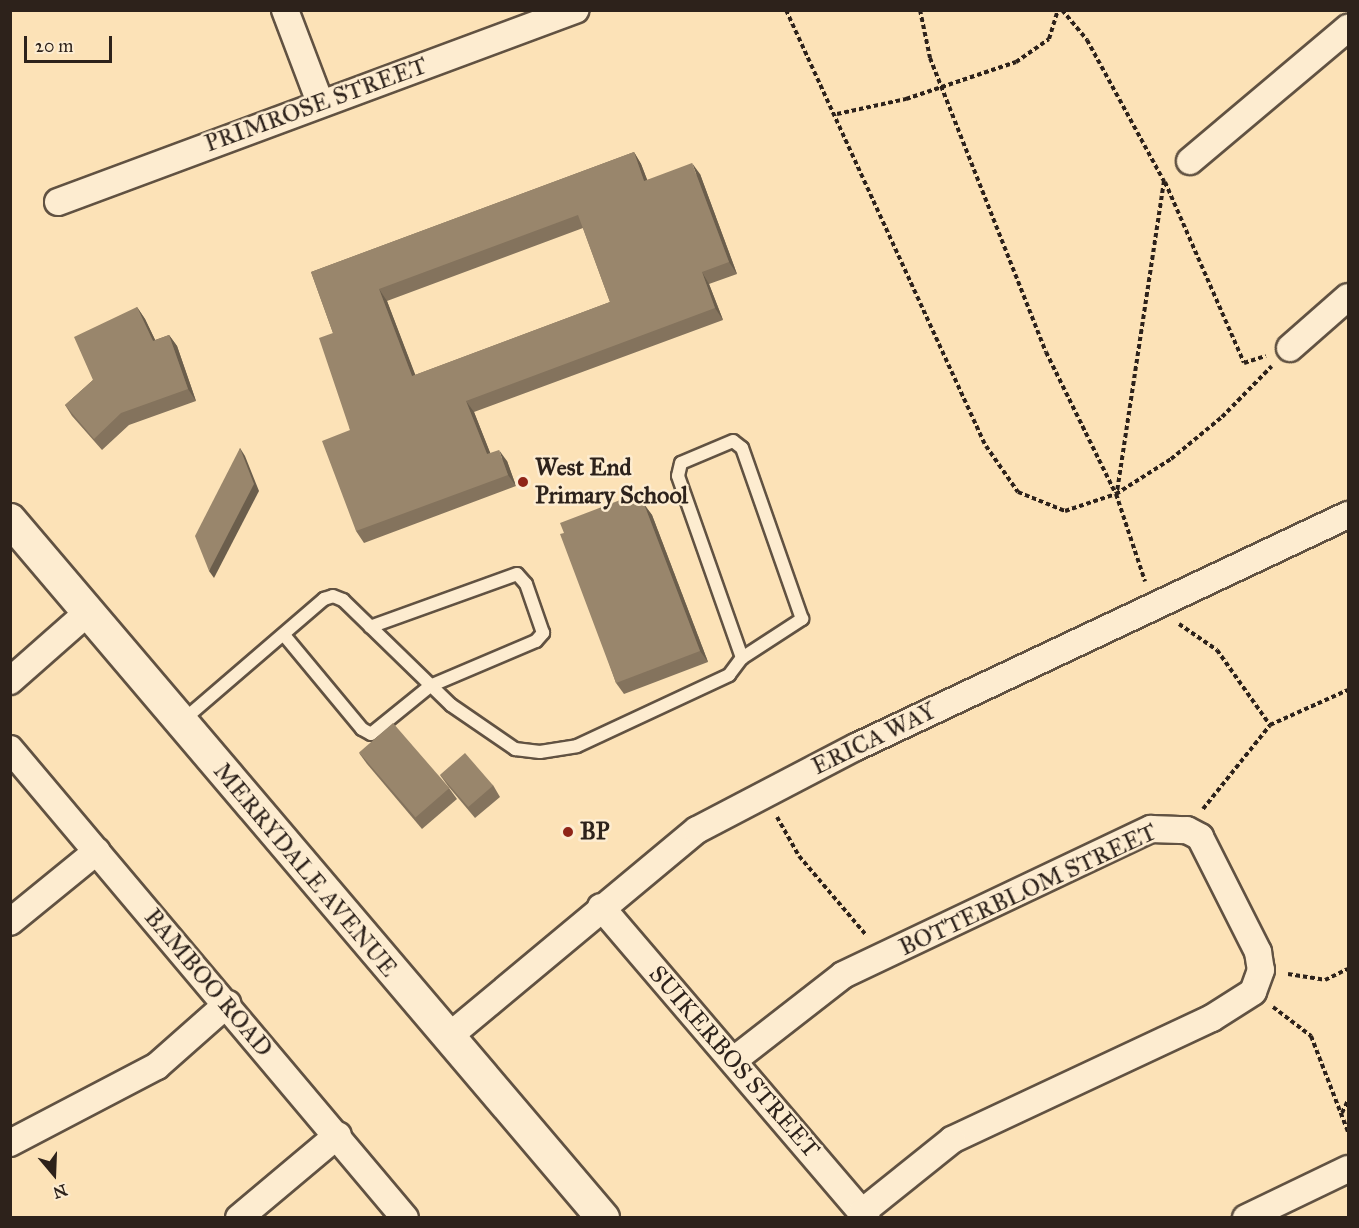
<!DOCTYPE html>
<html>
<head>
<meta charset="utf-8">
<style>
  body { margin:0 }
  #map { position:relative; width:1359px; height:1228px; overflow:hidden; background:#fce2b7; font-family:"IM FELL Great Primer",serif }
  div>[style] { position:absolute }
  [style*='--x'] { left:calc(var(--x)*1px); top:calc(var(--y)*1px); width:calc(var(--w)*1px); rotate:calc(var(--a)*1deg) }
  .path>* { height:4px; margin-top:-2px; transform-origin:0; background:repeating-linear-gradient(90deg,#2d221b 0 4.5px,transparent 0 7.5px) }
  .roads { filter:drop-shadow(2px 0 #615242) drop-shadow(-2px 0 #615242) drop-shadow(0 2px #615242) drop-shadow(0 -2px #615242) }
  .service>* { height:12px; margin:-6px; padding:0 6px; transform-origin:6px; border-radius:6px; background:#fdecd0 }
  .minor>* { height:26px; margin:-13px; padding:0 13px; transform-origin:13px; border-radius:13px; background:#fdecd0 }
  .tertiary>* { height:32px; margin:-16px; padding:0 16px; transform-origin:16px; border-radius:16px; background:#fdecd0 }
  .wall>* { inset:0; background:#84735d }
  .shaded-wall>* { inset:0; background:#6b5e4c }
  .building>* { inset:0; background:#99866c; transform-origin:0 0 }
  .dots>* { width:16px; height:16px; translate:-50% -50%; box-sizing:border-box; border:3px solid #fdecd0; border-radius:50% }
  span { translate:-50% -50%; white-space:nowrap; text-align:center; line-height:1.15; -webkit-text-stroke:5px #fdecd0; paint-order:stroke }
  .street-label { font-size:24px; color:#2d221b }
  .poi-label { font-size:24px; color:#2d221b; font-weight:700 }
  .left { translate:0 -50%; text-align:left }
  .frame { position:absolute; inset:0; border:12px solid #2d221b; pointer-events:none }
  .north { position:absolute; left:24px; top:1144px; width:60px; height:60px; -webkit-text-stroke:4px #fdecd0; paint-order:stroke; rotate:161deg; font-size:16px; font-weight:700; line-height:24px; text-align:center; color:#2d221b }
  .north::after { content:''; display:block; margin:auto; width:21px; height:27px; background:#2d221b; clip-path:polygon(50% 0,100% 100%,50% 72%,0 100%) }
  .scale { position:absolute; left:24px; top:36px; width:88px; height:27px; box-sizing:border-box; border:3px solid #2d221b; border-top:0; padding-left:8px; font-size:18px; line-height:21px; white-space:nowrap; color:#2d221b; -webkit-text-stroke:4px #fdecd0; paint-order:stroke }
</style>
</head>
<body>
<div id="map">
  <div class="path">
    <div style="--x:786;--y:10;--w:480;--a:65.4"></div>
    <div style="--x:986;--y:446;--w:56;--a:55.2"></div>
    <div style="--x:1018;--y:492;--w:51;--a:22"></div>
    <div style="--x:1065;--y:511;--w:54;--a:-18.4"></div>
    <div style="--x:1116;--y:494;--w:65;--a:-32.5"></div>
    <div style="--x:1171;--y:459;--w:66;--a:-39.5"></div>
    <div style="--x:1222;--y:417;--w:71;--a:-45.6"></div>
    <div style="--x:920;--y:10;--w:49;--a:78.2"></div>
    <div style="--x:930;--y:58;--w:316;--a:68.5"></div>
    <div style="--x:1046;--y:352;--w:158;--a:63.8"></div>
    <div style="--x:1116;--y:494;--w:92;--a:71.6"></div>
    <div style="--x:1062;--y:10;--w:39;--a:50"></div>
    <div style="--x:1087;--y:40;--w:161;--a:61.4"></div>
    <div style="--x:1164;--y:181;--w:316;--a:98.6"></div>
    <div style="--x:837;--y:114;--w:71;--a:-12.3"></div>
    <div style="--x:906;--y:99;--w:116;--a:-18.6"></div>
    <div style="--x:1016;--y:62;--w:40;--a:-34.9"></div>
    <div style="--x:1049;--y:39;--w:30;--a:-73"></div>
    <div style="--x:1165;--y:182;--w:197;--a:66.4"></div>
    <div style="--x:1244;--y:363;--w:23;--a:-18"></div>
    <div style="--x:1179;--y:624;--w:46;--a:34.4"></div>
    <div style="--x:1217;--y:650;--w:92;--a:54.8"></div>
    <div style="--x:1270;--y:725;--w:85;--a:-24.2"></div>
    <div style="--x:1203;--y:809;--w:107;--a:-51.4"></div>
    <div style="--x:777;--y:817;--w:45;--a:60.6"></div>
    <div style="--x:799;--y:856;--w:104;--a:49.7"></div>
    <div style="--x:1288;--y:974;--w:37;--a:9"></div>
    <div style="--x:1325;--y:980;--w:25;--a:-26"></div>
    <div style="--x:1273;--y:1007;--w:48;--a:37.3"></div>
    <div style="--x:1311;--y:1036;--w:103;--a:68.9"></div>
    <div style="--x:1342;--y:1113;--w:14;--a:-65"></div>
  </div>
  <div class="roads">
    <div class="service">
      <div style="--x:284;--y:635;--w:122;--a:50.3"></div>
      <div style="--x:362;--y:729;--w:10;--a:29"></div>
      <div style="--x:371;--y:734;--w:76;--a:-39.1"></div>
      <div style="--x:430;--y:686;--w:115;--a:-23"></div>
      <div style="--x:536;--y:641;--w:11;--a:-49"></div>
      <div style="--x:543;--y:633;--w:52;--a:-109.1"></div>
      <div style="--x:526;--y:584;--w:13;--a:-132"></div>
      <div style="--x:517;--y:574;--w:156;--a:160.2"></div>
      <div style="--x:181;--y:722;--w:189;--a:-40.7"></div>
      <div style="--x:324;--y:599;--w:9;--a:-18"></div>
      <div style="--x:333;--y:596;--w:11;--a:22"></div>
      <div style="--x:343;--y:600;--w:151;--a:44.2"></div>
      <div style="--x:451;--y:705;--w:78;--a:34.5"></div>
      <div style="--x:515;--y:749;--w:25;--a:7"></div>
      <div style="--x:540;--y:752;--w:37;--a:-9"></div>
      <div style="--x:577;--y:746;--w:168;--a:-25"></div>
      <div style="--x:729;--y:675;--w:21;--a:-53"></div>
      <div style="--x:742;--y:658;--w:72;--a:-33"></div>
      <div style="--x:802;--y:619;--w:181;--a:-109.3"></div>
      <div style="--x:742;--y:448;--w:11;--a:-142"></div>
      <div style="--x:733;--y:441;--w:56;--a:157.1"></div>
      <div style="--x:681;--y:463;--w:13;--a:103"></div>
      <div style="--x:678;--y:476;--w:193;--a:70.6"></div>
    </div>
    <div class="minor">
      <div style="--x:285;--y:10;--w:98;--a:69.2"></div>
      <div style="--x:1190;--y:161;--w:207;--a:-40.1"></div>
      <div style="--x:58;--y:202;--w:552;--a:-20.37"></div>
      <div style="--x:1290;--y:348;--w:77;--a:-41.3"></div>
      <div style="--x:10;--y:681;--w:103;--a:-41.4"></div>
      <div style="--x:10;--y:749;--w:613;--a:49.9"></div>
      <div style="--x:601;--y:907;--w:409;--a:49.5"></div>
      <div style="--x:10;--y:922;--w:112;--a:-39.2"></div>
      <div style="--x:447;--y:1038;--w:325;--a:-39.8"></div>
      <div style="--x:697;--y:830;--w:179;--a:-27.6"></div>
      <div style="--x:856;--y:747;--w:544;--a:-25.25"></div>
      <div style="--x:734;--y:1060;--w:138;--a:-37.9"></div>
      <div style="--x:843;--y:975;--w:341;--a:-25.4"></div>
      <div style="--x:1151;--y:829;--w:36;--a:2"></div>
      <div style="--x:1187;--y:830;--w:15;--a:28"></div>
      <div style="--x:1200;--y:837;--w:129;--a:63.2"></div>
      <div style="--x:1258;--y:952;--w:18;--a:81"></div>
      <div style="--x:1261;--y:970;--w:23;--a:110"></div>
      <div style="--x:1253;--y:992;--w:49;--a:147.6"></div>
      <div style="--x:1212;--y:1018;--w:287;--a:154.9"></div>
      <div style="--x:952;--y:1140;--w:115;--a:141.3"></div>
      <div style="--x:10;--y:1143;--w:166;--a:-27.6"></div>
      <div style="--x:157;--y:1066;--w:94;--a:-41.5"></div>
      <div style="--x:239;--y:1218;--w:129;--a:-40"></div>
      <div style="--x:1246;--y:1218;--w:113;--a:-25.7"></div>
    </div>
    <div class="tertiary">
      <div style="--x:10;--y:520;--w:916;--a:49.65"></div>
    </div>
  </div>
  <div class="wall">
    <div style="clip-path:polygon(evenodd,634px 152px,641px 164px,647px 180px,700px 174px,737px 274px,709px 284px,723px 320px,474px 412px,490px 453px,507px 461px,516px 486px,364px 543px,356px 531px,350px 430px,333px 333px,311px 272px,634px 152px,583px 228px,610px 302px,415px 375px,387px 301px,583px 228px)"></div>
    <div style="clip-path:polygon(137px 307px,145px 319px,155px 340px,169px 335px,177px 346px,196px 401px,129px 425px,102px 450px,72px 416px,65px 405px,93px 380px)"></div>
    <div style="clip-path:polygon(636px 494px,652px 515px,708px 662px,624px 694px,616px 683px,564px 533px)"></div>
    <div style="clip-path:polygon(359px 753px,449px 788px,457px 799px,422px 829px,367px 764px)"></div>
    <div style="clip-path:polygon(440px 775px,493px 785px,500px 797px,475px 818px,448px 786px)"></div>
  </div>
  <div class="shaded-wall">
    <div style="clip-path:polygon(634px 152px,641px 164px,652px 192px,644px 181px)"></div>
    <div style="clip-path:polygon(692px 163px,700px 174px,737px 274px,729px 262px)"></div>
    <div style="clip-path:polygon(702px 272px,709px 284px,723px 320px,715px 308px)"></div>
    <div style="clip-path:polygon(379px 289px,387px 301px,420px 387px,412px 376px)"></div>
    <div style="clip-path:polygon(137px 307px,145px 319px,161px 352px,153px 341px)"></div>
    <div style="clip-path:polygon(169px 335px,177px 346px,196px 401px,188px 389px)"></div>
    <div style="clip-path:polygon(466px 401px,474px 412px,495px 465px,487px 454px)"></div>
    <div style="clip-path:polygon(240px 448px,245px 456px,259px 491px,214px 578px,209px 571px)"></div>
    <div style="clip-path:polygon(499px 450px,507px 461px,516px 486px,508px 475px)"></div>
    <div style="clip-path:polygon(636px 494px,644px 505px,640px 505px)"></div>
    <div style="clip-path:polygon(644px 504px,652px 515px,708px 662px,700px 651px)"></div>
  </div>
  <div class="building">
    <div style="clip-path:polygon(evenodd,634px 152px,644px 181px,692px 163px,729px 262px,702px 272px,715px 308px,466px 401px,487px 454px,499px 450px,508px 475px,356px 531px,322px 441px,350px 430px,319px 338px,333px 333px,311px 272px,634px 152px,578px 215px,610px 302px,412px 376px,379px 289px,578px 215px)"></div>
    <div style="clip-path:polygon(137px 307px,153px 341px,169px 335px,188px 389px,121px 413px,94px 439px,65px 405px,93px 380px,74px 337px)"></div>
    <div style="clip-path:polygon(240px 448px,254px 484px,209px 571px,195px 536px)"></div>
    <div style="clip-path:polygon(636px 494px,640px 505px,644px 504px,700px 651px,616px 683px,560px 534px,564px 533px,560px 523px)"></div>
    <div style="left:393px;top:723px;width:86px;height:45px;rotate:49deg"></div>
    <div style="left:465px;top:753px;width:43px;height:33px;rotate:49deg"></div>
  </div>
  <div class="dots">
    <div style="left:523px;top:482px;background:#8f2418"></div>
    <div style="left:568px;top:832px;background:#8f2418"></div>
  </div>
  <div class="street-label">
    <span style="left:316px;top:105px;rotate:-20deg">PRIMROSE STREET</span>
    <span style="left:874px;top:739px;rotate:-26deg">ERICA WAY</span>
    <span style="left:305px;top:870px;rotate:50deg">MERRYDALE AVENUE</span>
    <span style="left:1028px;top:890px;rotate:-25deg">BOTTERBLOM STREET</span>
    <span style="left:208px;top:983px;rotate:50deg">BAMBOO ROAD</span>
    <span style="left:734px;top:1062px;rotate:49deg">SUIKERBOS STREET</span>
  </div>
  <div class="poi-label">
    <span class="left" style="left:535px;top:482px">West End<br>Primary School</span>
    <span class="left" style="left:580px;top:832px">BP</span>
  </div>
  <div class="frame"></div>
  <div class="north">N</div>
  <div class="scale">20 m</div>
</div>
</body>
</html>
